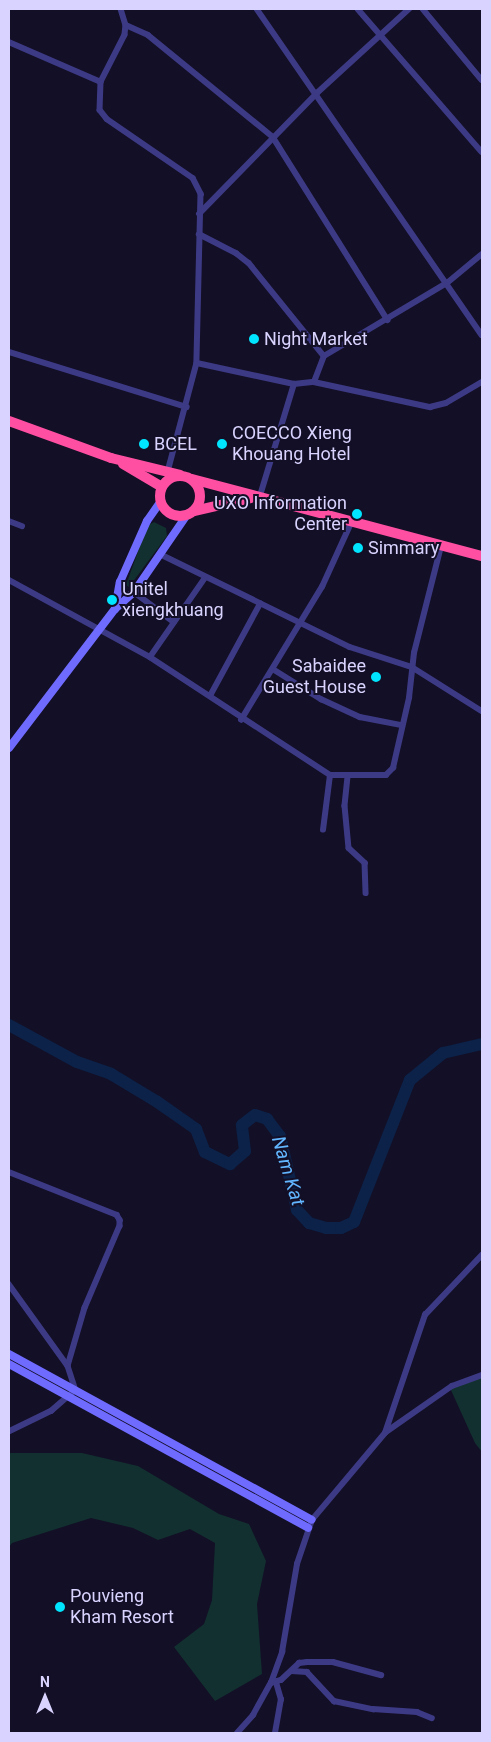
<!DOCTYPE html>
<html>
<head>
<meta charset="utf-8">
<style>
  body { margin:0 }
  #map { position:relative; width:491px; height:1742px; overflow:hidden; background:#130f26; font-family:Roboto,sans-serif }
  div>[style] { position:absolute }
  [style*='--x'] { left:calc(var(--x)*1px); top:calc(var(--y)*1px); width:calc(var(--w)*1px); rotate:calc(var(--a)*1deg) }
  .green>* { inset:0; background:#12302f }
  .river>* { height:12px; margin:-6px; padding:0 6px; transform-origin:6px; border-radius:6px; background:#0c2248 }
  .street>* { height:5.5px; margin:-2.75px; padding:0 2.75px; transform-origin:2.75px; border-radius:2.75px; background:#3d3a85 }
  .secondary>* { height:8px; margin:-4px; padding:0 4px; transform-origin:4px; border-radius:4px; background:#6f6bff }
  .highway>* { height:10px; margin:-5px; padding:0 5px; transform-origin:5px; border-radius:5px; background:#ff4fa3 }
  .highway>.ring { margin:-5px; padding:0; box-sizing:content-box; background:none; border:10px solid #ff4fa3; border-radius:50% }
  .dots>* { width:14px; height:14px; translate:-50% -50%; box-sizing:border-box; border:2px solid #130f26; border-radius:50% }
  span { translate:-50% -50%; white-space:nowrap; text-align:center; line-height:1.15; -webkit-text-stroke:4px #130f26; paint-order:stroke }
  .poi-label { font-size:18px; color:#d9d4ff }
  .left { translate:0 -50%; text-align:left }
  .right { translate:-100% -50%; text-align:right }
  .water-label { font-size:19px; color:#62b6ff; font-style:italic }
  .frame { position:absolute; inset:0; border:10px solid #d9d4ff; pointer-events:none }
  .north { position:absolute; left:20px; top:1672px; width:50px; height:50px; -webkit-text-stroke:4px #130f26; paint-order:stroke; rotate:0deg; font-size:14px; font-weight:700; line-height:20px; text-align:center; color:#d9d4ff }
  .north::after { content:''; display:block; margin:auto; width:18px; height:22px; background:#d9d4ff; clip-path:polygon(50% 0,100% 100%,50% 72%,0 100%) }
</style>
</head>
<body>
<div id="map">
  <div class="green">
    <div style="clip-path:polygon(154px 522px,166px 528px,167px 536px,129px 587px,126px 585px,147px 526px)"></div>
    <div style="clip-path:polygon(482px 1375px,482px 1452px,475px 1443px,450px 1388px)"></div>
    <div style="clip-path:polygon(9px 1453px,82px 1453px,138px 1466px,219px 1514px,249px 1524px,266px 1561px,257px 1604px,262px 1674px,215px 1701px,174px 1647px,204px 1624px,212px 1600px,215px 1543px,190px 1529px,158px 1540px,133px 1528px,91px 1518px,12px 1543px,9px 1547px)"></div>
  </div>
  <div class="river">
    <div style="--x:9;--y:1025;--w:77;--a:28.6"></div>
    <div style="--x:77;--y:1062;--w:36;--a:19"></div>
    <div style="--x:111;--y:1074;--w:52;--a:31"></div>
    <div style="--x:156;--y:1101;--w:49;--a:35"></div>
    <div style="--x:196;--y:1129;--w:25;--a:69"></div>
    <div style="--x:205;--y:1152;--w:28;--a:26"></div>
    <div style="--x:230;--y:1164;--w:20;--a:-41"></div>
    <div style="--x:245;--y:1151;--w:26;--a:-97"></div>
    <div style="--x:242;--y:1125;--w:16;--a:-38"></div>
    <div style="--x:255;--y:1115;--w:13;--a:18"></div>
    <div style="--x:267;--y:1119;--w:21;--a:53"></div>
    <div style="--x:280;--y:1136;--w:76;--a:77.1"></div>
    <div style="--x:297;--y:1210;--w:18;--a:47"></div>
    <div style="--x:309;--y:1223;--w:18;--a:16"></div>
    <div style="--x:326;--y:1228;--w:15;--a:0"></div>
    <div style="--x:341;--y:1228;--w:14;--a:-25"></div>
    <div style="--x:354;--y:1222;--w:153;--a:-68.5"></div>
    <div style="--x:410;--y:1080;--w:43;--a:-39.3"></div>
    <div style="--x:443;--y:1053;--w:40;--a:-13"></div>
  </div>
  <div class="street">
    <div style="--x:121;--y:9;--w:17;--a:73"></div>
    <div style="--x:126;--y:25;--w:10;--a:96"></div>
    <div style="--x:125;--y:35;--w:53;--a:117.1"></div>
    <div style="--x:101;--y:82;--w:28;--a:92"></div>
    <div style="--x:100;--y:110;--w:11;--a:52"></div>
    <div style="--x:107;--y:119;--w:104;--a:34.5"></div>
    <div style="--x:193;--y:178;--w:18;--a:63"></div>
    <div style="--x:201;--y:194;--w:169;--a:91.4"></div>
    <div style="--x:197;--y:363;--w:113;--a:104.9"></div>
    <div style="--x:257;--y:9;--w:396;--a:55.4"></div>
    <div style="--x:358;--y:9;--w:189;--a:49.1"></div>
    <div style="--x:423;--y:9;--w:92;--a:50.3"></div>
    <div style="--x:126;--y:25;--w:24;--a:24"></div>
    <div style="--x:148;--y:35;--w:161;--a:39.2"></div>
    <div style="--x:273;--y:137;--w:216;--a:57.9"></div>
    <div style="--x:9;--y:42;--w:100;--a:23.5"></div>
    <div style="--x:199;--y:214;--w:169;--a:-45.7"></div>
    <div style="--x:317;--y:93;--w:125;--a:-42.4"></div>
    <div style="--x:199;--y:234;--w:42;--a:27.2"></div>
    <div style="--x:236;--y:253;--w:16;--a:38"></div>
    <div style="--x:249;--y:263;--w:119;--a:51.1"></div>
    <div style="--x:9;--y:352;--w:186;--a:17.2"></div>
    <div style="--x:197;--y:363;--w:99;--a:12.2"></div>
    <div style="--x:294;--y:384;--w:20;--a:-6"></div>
    <div style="--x:314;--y:382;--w:119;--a:12.2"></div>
    <div style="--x:430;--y:407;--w:16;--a:-14"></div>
    <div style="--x:446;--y:403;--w:42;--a:-30.3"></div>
    <div style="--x:314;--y:382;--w:28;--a:-69"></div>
    <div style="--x:324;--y:356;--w:143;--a:-30.7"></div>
    <div style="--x:447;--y:283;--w:45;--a:-39.6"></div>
    <div style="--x:259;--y:499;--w:120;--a:-73.1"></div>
    <div style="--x:9;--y:521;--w:14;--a:21"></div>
    <div style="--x:162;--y:555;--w:209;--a:26.1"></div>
    <div style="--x:350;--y:647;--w:65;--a:17.9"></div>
    <div style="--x:412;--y:667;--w:83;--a:32.2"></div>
    <div style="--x:9;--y:580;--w:161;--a:28.6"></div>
    <div style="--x:150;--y:657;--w:215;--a:33.2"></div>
    <div style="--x:330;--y:775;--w:56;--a:0"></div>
    <div style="--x:386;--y:775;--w:10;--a:-45"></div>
    <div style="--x:393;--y:768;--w:72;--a:-77.1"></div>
    <div style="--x:409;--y:698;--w:45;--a:-83.7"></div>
    <div style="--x:414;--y:653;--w:110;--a:-75.8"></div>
    <div style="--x:134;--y:592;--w:50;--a:36.9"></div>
    <div style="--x:150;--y:657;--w:96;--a:-55.2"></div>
    <div style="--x:273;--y:669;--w:57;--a:32"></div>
    <div style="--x:321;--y:699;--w:43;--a:24.8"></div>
    <div style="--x:360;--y:717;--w:42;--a:11"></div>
    <div style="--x:210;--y:696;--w:105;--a:-61.5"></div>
    <div style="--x:241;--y:720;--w:156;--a:-58.7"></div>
    <div style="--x:322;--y:587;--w:70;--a:-65.6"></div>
    <div style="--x:348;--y:777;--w:29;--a:96"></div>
    <div style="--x:345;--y:806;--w:42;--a:84.6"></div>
    <div style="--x:349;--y:848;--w:22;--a:43"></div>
    <div style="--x:365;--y:863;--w:30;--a:88"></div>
    <div style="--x:323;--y:830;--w:55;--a:-82.7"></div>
    <div style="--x:9;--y:1172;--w:116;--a:21.7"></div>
    <div style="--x:117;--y:1215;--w:6;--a:59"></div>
    <div style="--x:120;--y:1220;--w:6;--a:90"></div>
    <div style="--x:120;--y:1226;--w:89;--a:113.1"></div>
    <div style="--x:85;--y:1308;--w:60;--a:106.3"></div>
    <div style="--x:9;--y:1284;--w:101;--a:54.3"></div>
    <div style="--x:68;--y:1366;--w:25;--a:72"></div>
    <div style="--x:76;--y:1390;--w:32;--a:139"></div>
    <div style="--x:52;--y:1411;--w:48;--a:154"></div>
    <div style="--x:386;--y:1432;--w:80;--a:-34.9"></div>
    <div style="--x:452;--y:1386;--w:32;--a:-20"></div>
    <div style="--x:292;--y:1671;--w:15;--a:4"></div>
    <div style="--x:307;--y:1672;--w:40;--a:47"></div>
    <div style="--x:334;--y:1701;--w:40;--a:12"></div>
    <div style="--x:373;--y:1709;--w:44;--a:3.9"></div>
    <div style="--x:417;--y:1712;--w:16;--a:22"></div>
    <div style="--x:271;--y:1683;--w:10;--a:-17"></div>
    <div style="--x:281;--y:1680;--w:25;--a:-43"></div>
    <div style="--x:299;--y:1663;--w:8;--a:-7"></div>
    <div style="--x:307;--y:1662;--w:26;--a:0"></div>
    <div style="--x:333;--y:1662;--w:50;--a:15.2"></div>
    <div style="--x:237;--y:1733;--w:24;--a:-48"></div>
    <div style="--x:253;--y:1715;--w:37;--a:-61"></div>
    <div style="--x:271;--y:1683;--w:33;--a:-70"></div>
    <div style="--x:282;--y:1652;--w:89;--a:-80.3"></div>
    <div style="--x:297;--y:1564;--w:46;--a:-71.2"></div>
    <div style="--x:312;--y:1520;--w:114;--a:-50"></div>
    <div style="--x:385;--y:1433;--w:125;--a:-71.3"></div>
    <div style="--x:425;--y:1315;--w:83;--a:-46.5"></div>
    <div style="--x:275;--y:1733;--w:34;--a:-80"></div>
    <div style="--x:281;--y:1700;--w:19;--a:-106"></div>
  </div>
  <div class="secondary">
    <div style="--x:115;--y:609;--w:27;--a:-80"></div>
    <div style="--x:120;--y:582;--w:67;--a:-66.1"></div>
    <div style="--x:147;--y:521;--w:24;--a:-55"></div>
    <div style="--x:9;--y:748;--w:175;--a:-52.7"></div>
    <div style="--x:115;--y:609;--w:25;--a:-42"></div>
    <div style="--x:134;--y:592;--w:93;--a:-55.5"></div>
    <div style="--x:9;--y:1354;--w:345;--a:28.7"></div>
    <div style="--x:9;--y:1364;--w:341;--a:28.7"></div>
  </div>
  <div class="highway">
    <div style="--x:9;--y:421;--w:109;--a:19.9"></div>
    <div style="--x:111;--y:458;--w:71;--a:13.8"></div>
    <div style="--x:123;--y:464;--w:45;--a:30.5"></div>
    <div class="ring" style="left:160px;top:476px;width:30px;height:30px"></div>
    <div style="--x:192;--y:479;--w:300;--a:14.9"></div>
    <div style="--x:194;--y:511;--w:58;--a:-12.8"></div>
  </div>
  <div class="dots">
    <div style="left:254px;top:339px;background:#00e5ff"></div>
    <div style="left:144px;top:444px;background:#00e5ff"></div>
    <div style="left:222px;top:444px;background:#00e5ff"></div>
    <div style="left:357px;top:514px;background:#00e5ff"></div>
    <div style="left:358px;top:548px;background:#00e5ff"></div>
    <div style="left:112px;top:600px;background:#00e5ff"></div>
    <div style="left:376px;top:677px;background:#00e5ff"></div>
    <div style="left:60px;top:1607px;background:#00e5ff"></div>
  </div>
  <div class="poi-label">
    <span class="left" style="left:264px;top:339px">Night Market</span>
    <span class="left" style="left:232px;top:444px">COECCO Xieng<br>Khouang Hotel</span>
    <span class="left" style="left:154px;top:444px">BCEL</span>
    <span class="right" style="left:347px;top:514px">UXO Information<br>Center</span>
    <span class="left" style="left:368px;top:548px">Simmary</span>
    <span class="left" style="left:122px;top:600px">Unitel<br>xiengkhuang</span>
    <span class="right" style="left:366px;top:677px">Sabaidee<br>Guest House</span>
    <span class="left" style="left:70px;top:1607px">Pouvieng<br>Kham Resort</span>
  </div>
  <div class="water-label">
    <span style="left:288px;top:1171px;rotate:73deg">Nam Kat</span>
  </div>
  <div class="frame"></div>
  <div class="north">N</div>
</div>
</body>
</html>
